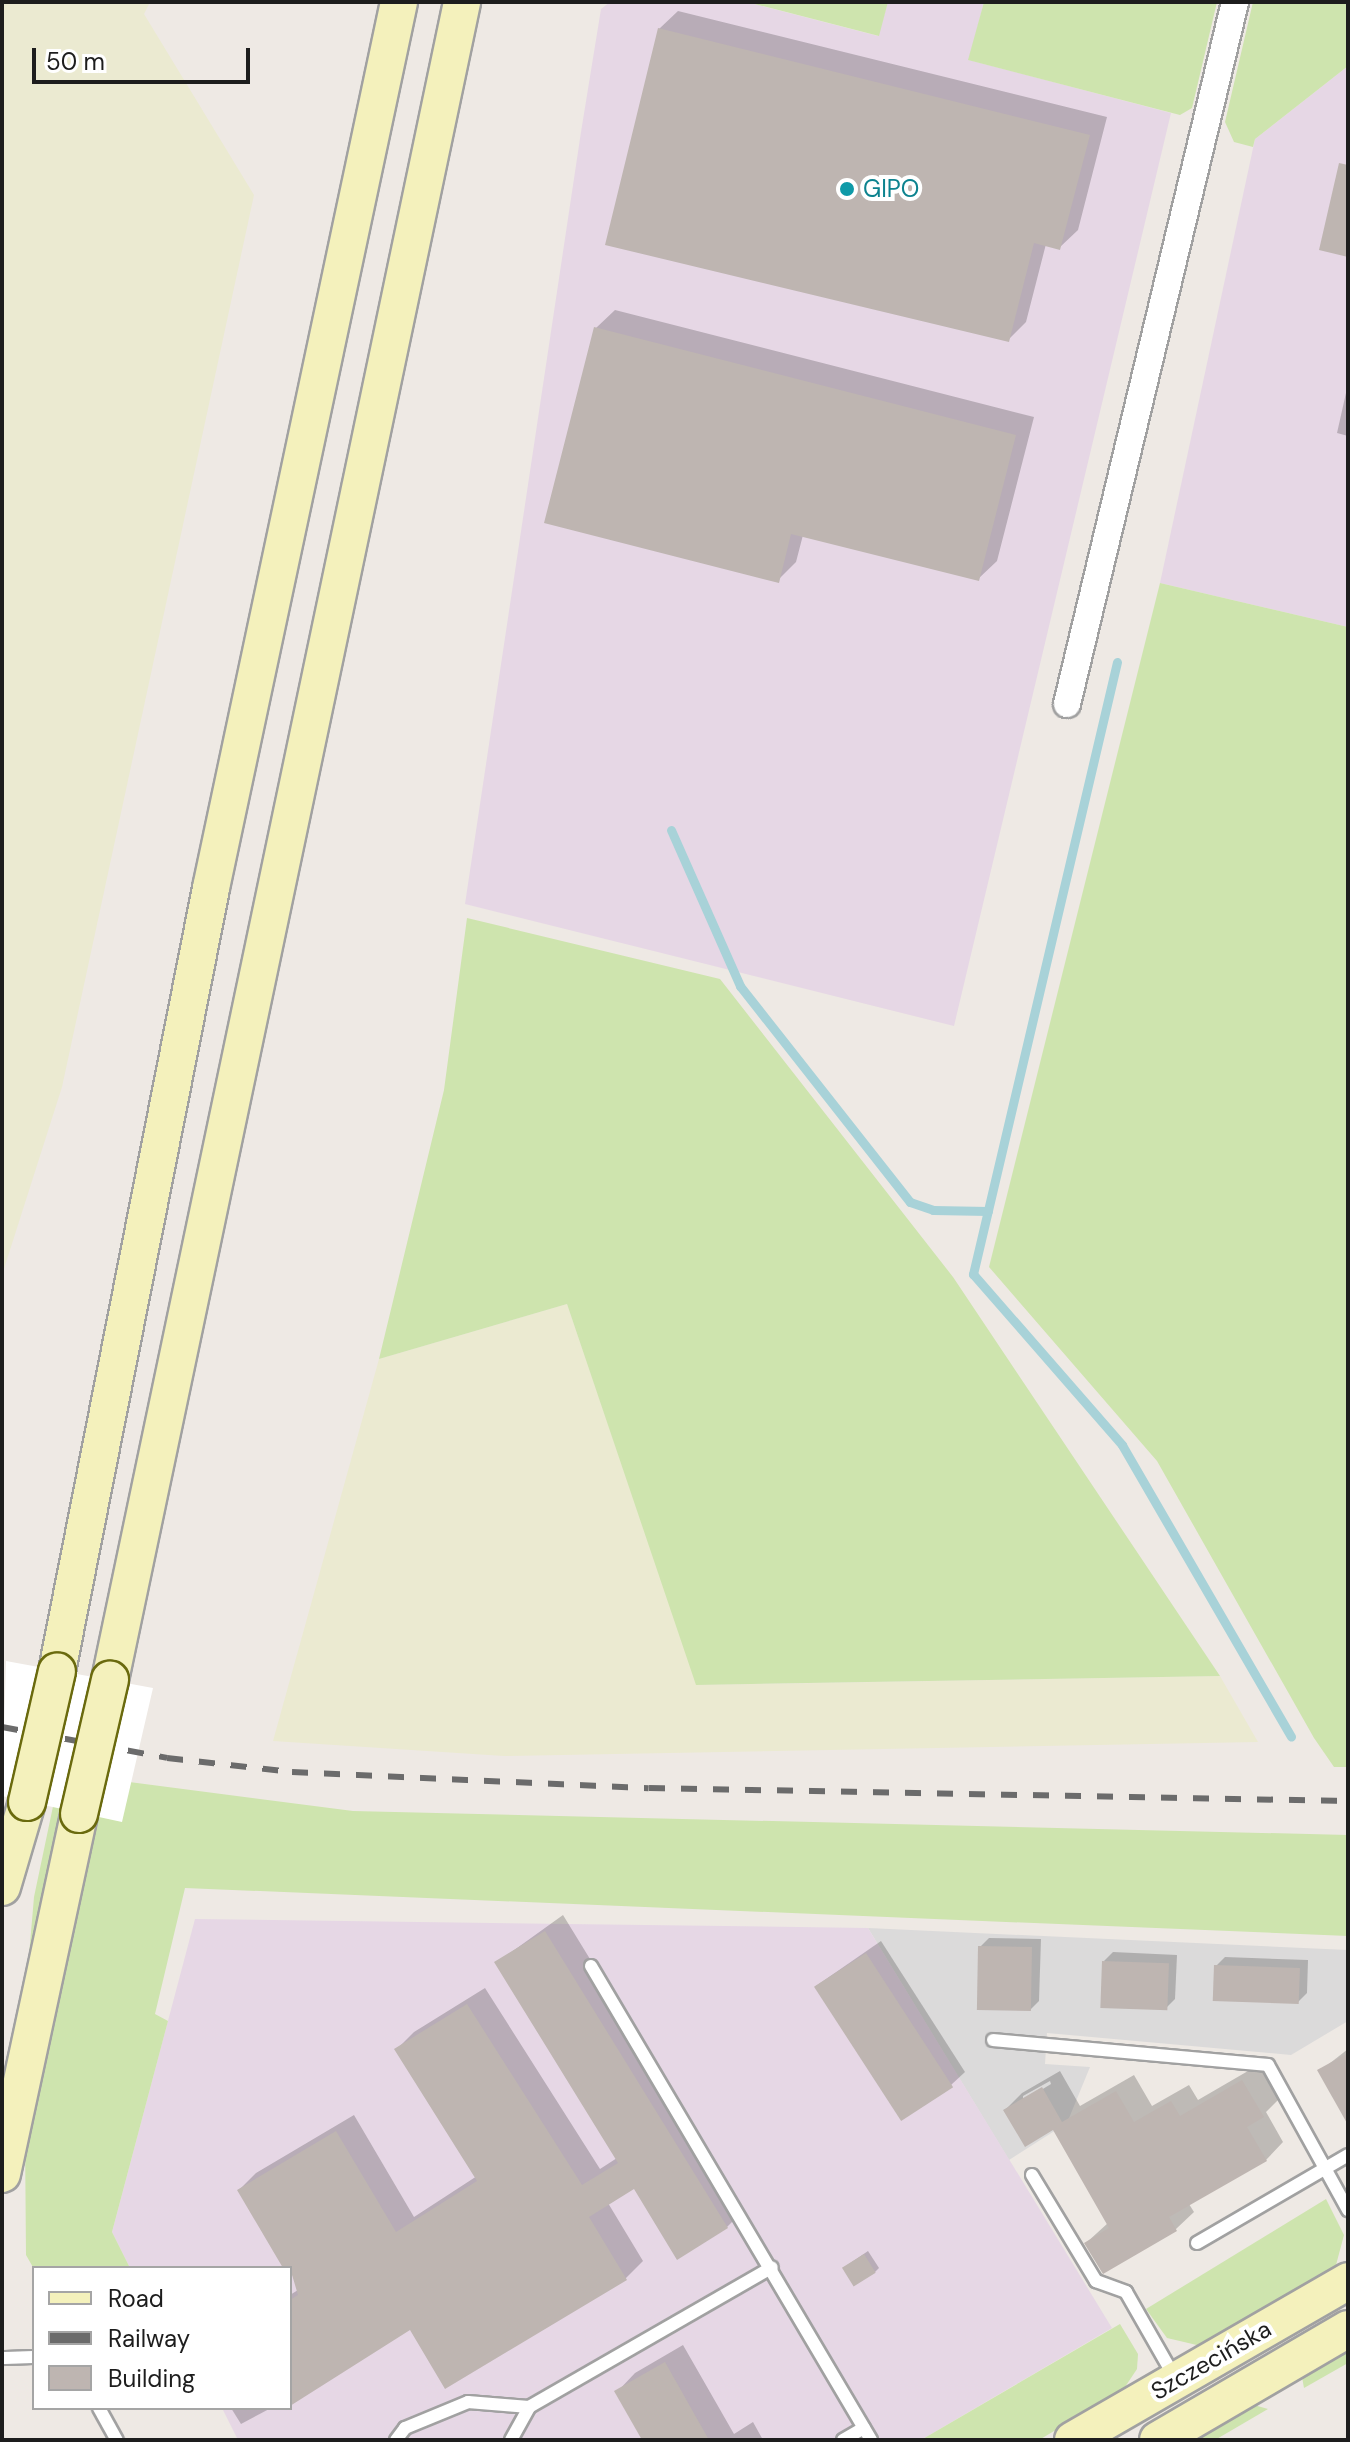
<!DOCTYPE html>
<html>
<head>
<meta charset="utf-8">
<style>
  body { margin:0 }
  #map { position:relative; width:1350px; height:2442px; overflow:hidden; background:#eee9e4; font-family:"DM Sans",sans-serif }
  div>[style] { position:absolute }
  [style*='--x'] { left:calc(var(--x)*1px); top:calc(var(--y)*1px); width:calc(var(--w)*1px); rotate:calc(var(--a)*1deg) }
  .residential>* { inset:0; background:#dbdada }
  .industrial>* { inset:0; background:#e6d7e5 }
  .farmland>* { inset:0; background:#ebead1 }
  .grass>* { inset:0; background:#cee4ae }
  .pier>* { inset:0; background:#fff }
  .shadow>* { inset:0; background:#0003 }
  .stream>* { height:9px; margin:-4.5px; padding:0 4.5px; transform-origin:4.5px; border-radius:4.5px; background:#a8d2d8 }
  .building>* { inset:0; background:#beb5b1; transform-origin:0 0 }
  .roads { filter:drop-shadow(2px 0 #a1a1a1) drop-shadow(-2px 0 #a1a1a1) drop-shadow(0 2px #a1a1a1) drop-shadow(0 -2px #a1a1a1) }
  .service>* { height:12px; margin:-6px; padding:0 6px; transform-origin:6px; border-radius:6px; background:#fff }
  .minor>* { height:26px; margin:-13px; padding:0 13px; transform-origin:13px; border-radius:13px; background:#fff }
  .secondary>* { height:36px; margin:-18px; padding:0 18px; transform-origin:18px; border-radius:18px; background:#f4f1bc }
  .rail>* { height:6px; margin-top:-3px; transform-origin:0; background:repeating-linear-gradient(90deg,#6b6b6b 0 16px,transparent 0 32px) }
  .bridges { filter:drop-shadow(2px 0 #6a6a0e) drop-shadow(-2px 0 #6a6a0e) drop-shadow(0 2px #6a6a0e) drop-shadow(0 -2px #6a6a0e) }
  .secondary-bridge>* { height:36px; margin:-18px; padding:0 18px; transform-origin:18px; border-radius:18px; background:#f4f1bc }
  .dots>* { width:22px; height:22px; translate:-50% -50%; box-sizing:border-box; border:4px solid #fff; border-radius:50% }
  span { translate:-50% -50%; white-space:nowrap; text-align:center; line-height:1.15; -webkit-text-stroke:8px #fff; paint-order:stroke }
  .culture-label { font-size:24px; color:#0d838f }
  .left { translate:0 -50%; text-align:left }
  .street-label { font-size:24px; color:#1d1d1d }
  .frame { position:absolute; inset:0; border:4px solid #1d1d1d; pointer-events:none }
  .legend { position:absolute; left:32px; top:2266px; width:260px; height:144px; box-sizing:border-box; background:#fff; border:2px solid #a5a5a5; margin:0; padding:10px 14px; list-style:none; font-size:24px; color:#1d1d1d }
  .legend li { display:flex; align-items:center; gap:16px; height:40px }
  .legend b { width:40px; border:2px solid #a5a5a5 }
  .scale { position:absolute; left:32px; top:48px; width:218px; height:36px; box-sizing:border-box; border:4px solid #1d1d1d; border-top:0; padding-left:10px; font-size:24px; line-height:28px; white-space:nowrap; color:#1d1d1d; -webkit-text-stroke:6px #fff; paint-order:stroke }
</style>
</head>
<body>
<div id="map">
  <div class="residential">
    <div style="clip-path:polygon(868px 1928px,1348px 1950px,1348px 2021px,1291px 2055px,1047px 2033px,1045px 2064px,1090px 2067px,1067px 2123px,1009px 2160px)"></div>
  </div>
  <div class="industrial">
    <div style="clip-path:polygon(610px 2px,747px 2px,878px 36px,888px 2px,984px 2px,969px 60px,1171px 113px,954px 1026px,465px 904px,581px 132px,601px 9px)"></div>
    <div style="clip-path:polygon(1348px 66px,1348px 627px,1160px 583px,1255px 139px)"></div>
    <div style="clip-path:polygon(195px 1919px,868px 1928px,1112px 2328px,921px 2440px,238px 2440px,222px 2408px,290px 2408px,290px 2268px,130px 2268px,112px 2232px)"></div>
  </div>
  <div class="farmland">
    <div style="clip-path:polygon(2px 2px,150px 2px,144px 14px,254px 195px,62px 1087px,2px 1275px)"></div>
    <div style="clip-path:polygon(567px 1304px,697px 1685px,1220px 1676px,1258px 1742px,504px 1756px,273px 1741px,379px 1359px)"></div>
  </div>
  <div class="grass">
    <div style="clip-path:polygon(747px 2px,888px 2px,879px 36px)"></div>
    <div style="clip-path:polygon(984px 2px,1217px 2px,1192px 108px,1180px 115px,968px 60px)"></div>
    <div style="clip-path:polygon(1253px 2px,1348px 2px,1348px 66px,1255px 139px,1253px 147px,1234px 142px,1225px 122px)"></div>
    <div style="clip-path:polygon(1160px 583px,1348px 627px,1348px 1767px,1334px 1767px,1314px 1738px,1157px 1461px,989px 1267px)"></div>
    <div style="clip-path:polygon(467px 918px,720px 979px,953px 1277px,1220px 1676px,696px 1685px,567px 1304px,379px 1359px,444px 1090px)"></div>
    <div style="clip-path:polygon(60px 1773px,353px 1811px,1348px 1835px,1348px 1936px,185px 1888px,155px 2014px,168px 2021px,112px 2232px,130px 2268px,34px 2269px,26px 2255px,24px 2014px,34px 1897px)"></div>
    <div style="clip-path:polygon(1326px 2199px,1344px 2235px,1336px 2265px,1201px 2346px,1167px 2338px,1146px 2309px)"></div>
    <div style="clip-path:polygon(1120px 2324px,1138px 2354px,1137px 2369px,1123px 2390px,1039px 2440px,921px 2440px)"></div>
    <div style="clip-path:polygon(1348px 2348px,1348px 2363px,1304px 2388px,1302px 2377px)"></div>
    <div style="clip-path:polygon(1247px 2403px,1268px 2409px,1215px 2440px,1184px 2440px)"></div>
  </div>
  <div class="pier">
    <div style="clip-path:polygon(6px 1661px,153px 1688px,122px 1822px,2px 1796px)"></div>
  </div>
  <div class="shadow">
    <div style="clip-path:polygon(678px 11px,1107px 117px,1078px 230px,1059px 248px,1046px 244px,1026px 322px,1008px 340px,659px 29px)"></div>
    <div style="clip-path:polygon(615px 310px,1034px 417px,997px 561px,978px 579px,803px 535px,796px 562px,778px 580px,596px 328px)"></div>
    <div style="clip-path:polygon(1348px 384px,1348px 436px,1337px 433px)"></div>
    <div style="clip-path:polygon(563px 1915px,744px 2210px,727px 2227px,634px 2186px,608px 2203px,643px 2261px,626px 2278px,410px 2327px,290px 2397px,290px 2295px,298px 2290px,290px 2268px,285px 2268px,239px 2190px,256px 2173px,354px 2115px,414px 2217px,477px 2176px,397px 2049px,414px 2032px,485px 1988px,600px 2169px,617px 2158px,496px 1963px)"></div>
    <div style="clip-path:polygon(989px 1938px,1041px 1939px,1039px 2001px,1030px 2010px,980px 1947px)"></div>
    <div style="clip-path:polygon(881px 1941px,965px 2072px,951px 2085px,816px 1986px)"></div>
    <div style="clip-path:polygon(1113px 1952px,1177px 1955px,1175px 1999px,1166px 2008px,1104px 1961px)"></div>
    <div style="clip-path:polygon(1225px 1957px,1308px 1960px,1307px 1993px,1298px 2002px,1216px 1966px)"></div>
    <div style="clip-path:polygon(1348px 2049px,1348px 2119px,1320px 2071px)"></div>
    <div style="clip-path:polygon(evenodd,1260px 2064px,1280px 2098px,1266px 2112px,1283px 2142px,1266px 2160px,1189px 2204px,1194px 2212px,1176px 2229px,1104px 2271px,1086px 2243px,1108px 2223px,1054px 2127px,1005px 2110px,1022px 2093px,1060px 2071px,1080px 2106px,1134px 2075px,1152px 2106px,1189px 2085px,1198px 2100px,1260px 2064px,1050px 2081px,1051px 2084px,1023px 2101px,1023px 2096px,1050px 2081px)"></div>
    <div style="clip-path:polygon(868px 2251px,879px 2268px,875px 2272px,849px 2264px)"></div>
    <div style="clip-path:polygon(683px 2345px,734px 2434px,753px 2422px,763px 2440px,644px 2440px,617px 2392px,635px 2373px)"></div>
    <div style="clip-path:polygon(231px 2408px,271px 2408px,241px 2424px)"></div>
  </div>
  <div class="stream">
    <div style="--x:1117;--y:662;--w:629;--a:103.24"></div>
    <div style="--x:973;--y:1274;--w:227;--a:48.9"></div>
    <div style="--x:1122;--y:1445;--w:337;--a:59.9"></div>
    <div style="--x:671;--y:830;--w:171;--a:66.1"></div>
    <div style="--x:740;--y:986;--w:275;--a:51.8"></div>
    <div style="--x:910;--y:1202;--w:24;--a:19"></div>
    <div style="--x:933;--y:1210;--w:55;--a:1"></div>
  </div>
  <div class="building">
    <div style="clip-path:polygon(658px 28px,1090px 135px,1060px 250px,1034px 243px,1009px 342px,605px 245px)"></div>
    <div style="clip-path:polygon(1339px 163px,1348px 165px,1348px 257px,1319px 250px)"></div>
    <div style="clip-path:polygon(594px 327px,1016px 435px,979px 581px,791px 534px,779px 583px,544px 523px)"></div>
    <div style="clip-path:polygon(545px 1931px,728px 2228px,677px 2260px,634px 2189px,589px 2217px,627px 2280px,445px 2389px,410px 2330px,290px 2406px,290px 2300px,298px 2295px,290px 2268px,283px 2268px,237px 2190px,336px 2131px,396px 2232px,477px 2181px,394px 2049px,467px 2004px,582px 2185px,618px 2163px,494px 1962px)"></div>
    <div style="left:978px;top:1946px;width:54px;height:64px;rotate:1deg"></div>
    <div style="left:866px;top:1953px;width:160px;height:62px;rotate:57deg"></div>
    <div style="left:1102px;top:1961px;width:67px;height:47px;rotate:2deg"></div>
    <div style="left:1214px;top:1965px;width:86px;height:36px;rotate:2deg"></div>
    <div style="clip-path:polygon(1348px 2053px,1348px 2125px,1317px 2070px)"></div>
    <div style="clip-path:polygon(1242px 2080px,1264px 2117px,1247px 2127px,1267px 2161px,1169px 2217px,1177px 2231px,1103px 2274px,1084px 2243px,1109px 2228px,1053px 2130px,1025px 2147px,1003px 2110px,1042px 2087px,1062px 2122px,1116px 2091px,1134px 2122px,1171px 2101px,1180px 2116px)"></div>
    <div style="left:864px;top:2254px;width:22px;height:26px;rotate:58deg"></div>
    <div style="clip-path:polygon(665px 2362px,709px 2440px,642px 2440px,614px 2391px)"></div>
  </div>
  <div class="roads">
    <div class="service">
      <div style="--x:591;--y:1966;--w:551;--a:59.43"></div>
      <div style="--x:993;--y:2040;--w:276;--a:5.2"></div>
      <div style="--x:1268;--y:2065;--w:166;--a:61.1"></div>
      <div style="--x:1032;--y:2175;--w:124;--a:58.9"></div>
      <div style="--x:1096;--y:2281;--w:32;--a:20"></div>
      <div style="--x:1126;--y:2292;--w:97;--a:60.3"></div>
      <div style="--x:1197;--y:2243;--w:175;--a:-30.2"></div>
      <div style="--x:2;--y:2358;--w:32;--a:-2"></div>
      <div style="--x:99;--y:2408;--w:37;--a:61"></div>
      <div style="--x:396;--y:2440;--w:15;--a:-53"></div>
      <div style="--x:405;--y:2428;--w:68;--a:-22.4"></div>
      <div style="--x:468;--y:2402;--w:61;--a:4.7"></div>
      <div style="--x:511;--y:2440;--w:38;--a:-61"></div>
      <div style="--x:529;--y:2407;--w:280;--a:-29.9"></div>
      <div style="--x:843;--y:2440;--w:24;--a:-30"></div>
    </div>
    <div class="minor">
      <div style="--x:1067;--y:704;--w:722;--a:-76.54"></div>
    </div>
    <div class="secondary">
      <div style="--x:57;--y:1671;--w:798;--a:-78.87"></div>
      <div style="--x:211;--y:888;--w:906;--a:-78.02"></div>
      <div style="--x:110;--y:1680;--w:1715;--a:-78.15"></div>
      <div style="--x:2;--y:1887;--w:89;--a:-73.6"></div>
      <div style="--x:2;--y:2174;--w:368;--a:-77.9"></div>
      <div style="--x:1073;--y:2440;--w:318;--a:-30"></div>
      <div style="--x:1158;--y:2440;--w:220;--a:-30.3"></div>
    </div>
  </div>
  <div class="rail">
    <div style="--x:2;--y:1727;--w:168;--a:10.6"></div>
    <div style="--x:167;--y:1758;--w:126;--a:6.4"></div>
    <div style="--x:292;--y:1772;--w:357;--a:2.6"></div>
    <div style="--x:649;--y:1788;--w:699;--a:1.07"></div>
  </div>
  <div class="bridges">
    <div class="secondary-bridge">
      <div style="--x:27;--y:1802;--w:134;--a:-77.1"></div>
      <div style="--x:79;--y:1814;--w:138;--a:-77"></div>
    </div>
  </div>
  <div class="dots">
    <div style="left:847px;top:189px;background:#0f9aa8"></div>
  </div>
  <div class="culture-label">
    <span class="left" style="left:863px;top:189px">GIPO</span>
  </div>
  <div class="street-label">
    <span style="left:1211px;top:2360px;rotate:-30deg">Szczecińska</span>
  </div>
  <div class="frame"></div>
  <ul class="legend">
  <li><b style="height:10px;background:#f4f1bc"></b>Road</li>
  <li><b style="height:10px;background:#6b6b6b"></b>Railway</li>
  <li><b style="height:22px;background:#beb5b1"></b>Building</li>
  </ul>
  <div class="scale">50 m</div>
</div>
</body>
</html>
